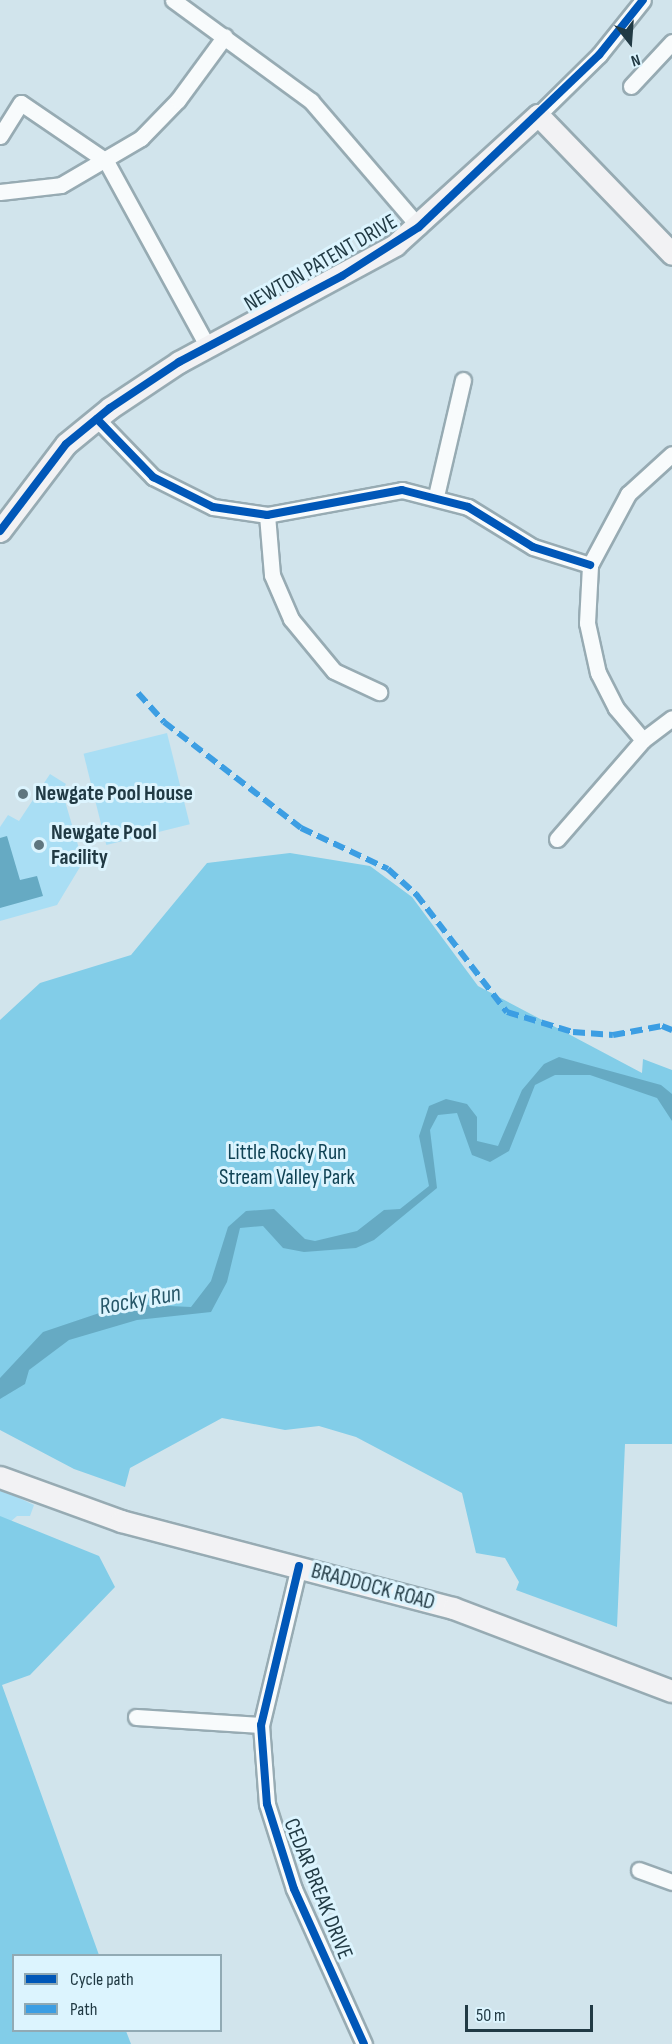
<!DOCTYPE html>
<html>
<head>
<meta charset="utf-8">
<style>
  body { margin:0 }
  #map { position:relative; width:672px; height:2044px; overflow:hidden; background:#d1e4ec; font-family:"Sofia Sans Condensed",sans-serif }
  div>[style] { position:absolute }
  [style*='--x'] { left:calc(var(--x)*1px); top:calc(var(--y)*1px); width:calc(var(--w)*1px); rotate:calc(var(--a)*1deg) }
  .green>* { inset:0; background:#a9def4; transform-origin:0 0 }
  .forest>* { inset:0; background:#82cde8 }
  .water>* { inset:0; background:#66aac3 }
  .roads { filter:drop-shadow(2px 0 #97abb3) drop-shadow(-2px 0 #97abb3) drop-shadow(0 2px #97abb3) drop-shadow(0 -2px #97abb3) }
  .street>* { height:15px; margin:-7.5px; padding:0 7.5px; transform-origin:7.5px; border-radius:7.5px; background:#f8fbfc }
  .secondary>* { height:21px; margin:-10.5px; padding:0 10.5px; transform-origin:10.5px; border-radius:10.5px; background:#f2f2f4 }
  .quiet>* { height:6px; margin-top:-3px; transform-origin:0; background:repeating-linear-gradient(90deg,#3c9ee3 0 12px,transparent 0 18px) }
  .cycleway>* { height:8px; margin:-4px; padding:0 4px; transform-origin:4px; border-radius:4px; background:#0057b8 }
  .dots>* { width:16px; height:16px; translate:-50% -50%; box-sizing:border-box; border:3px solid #dcf4fe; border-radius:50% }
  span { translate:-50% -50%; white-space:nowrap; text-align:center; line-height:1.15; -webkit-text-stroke:6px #dcf4fe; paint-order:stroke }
  .street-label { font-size:22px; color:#213a44 }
  .poi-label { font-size:22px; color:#213a44; font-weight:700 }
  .left { translate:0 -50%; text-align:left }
  .park-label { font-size:22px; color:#104355 }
  .water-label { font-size:24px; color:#265668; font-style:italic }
  .legend { position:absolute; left:12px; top:1954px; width:210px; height:78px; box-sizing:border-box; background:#dcf4fe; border:2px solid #91aab4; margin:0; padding:8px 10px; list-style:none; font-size:18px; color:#213a44 }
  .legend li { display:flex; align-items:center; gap:12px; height:30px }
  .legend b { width:30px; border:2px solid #91aab4 }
  .north { position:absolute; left:600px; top:12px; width:60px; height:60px; -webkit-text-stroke:4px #dcf4fe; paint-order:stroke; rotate:163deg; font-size:16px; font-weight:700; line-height:24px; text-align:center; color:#213a44 }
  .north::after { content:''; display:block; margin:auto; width:21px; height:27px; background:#213a44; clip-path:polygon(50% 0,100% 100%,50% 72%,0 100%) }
  .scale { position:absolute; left:465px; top:2005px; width:128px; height:27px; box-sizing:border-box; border:3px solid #213a44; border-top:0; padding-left:8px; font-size:18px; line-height:21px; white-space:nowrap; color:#213a44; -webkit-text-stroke:4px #dcf4fe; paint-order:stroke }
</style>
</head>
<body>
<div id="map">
  <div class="green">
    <div style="left:167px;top:733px;width:94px;height:86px;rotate:76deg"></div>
    <div style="clip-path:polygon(50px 774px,66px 784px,62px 791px,83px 862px,57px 905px,0 921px,0 827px,8px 815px,19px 821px)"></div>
    <div style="clip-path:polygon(0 1489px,34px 1505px,30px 1516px,17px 1516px,0 1531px)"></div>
  </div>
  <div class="forest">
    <div style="clip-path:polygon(290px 853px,370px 866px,412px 897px,478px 986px,642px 1073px,643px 1059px,672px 1070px,672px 1444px,625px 1444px,617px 1627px,516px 1590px,519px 1582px,505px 1558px,476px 1553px,462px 1493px,356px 1437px,319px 1426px,285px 1430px,222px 1418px,130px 1468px,125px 1487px,74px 1469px,0 1430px,0 1020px,40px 983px,131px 955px,207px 863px)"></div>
    <div style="clip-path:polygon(0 1516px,99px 1556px,115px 1587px,30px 1675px,2px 1685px,99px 1955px,14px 1956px,14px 2030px,126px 2031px,131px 2044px,0 2044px)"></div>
  </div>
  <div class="water">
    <div style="clip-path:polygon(7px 836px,20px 880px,37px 876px,43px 896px,0 908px,0 838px)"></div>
    <div style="clip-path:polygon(559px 1057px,661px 1085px,672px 1094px,672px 1121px,657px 1098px,590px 1075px,555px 1075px,535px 1085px,509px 1151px,490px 1162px,472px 1155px,457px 1113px,438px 1115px,430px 1130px,437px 1188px,374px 1240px,356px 1248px,304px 1252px,283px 1248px,263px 1226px,240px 1228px,227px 1282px,211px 1312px,137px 1320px,69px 1340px,29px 1370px,25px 1384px,0 1399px,0 1378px,43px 1332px,126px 1304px,191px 1307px,211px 1281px,228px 1227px,246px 1211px,274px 1209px,305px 1239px,315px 1241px,357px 1231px,384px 1210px,400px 1209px,429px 1186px,419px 1136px,429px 1106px,446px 1099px,467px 1104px,477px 1117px,477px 1141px,498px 1146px,522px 1090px,544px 1064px)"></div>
  </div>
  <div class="roads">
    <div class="street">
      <div style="--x:173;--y:0;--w:171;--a:36.2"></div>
      <div style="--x:311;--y:101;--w:166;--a:49.4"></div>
      <div style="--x:631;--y:86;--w:60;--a:-47"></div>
      <div style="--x:538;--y:115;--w:86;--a:-44.5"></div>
      <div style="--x:599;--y:55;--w:70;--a:-51.3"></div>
      <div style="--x:0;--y:136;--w:39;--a:-58"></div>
      <div style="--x:21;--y:103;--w:103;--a:34.3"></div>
      <div style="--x:106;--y:161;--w:212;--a:61.3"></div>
      <div style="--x:0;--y:192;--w:61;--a:-6.5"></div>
      <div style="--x:61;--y:185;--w:93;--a:-30.4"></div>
      <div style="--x:141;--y:138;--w:53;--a:-45.8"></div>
      <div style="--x:178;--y:100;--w:79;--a:-53.7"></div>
      <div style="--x:97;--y:419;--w:81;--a:46"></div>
      <div style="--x:153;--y:477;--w:67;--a:26.6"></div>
      <div style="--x:213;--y:507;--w:55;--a:8.4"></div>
      <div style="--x:267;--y:515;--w:137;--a:-10.5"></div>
      <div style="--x:402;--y:490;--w:68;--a:14.4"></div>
      <div style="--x:468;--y:507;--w:76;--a:31.6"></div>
      <div style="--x:533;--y:547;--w:60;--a:17.5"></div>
      <div style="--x:436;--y:496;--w:119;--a:-76.9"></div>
      <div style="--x:267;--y:515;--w:60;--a:85.2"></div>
      <div style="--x:272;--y:575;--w:48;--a:66.6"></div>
      <div style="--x:291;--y:619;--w:67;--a:50.4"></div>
      <div style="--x:334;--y:671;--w:50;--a:25"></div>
      <div style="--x:643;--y:740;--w:42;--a:-130.2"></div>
      <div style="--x:616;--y:708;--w:39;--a:-117"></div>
      <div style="--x:598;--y:673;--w:51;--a:-102.4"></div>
      <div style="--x:587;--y:623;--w:58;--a:-87"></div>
      <div style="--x:590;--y:565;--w:81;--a:-61.8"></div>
      <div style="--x:628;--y:494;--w:59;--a:-42.3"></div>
      <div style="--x:557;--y:839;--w:131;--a:-49"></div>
      <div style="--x:643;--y:740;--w:36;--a:-37"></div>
      <div style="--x:299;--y:1566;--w:163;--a:103.4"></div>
      <div style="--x:261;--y:1725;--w:79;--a:85.7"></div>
      <div style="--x:267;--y:1804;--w:89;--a:72.4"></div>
      <div style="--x:294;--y:1889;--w:170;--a:65.7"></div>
      <div style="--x:136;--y:1717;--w:125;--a:3.7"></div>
      <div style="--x:639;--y:1870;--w:35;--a:20"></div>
    </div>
    <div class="secondary">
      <div style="--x:0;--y:531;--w:109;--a:-52.8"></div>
      <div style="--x:66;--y:444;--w:57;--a:-39.3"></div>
      <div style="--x:110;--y:408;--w:83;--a:-33.7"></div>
      <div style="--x:179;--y:362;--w:246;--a:-28.4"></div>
      <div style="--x:395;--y:245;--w:193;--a:-42.3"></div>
      <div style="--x:538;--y:115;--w:193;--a:46"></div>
      <div style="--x:0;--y:1477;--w:129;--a:20"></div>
      <div style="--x:121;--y:1521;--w:343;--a:14.7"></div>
      <div style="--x:453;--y:1608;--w:234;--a:20.8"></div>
    </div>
  </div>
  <div class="quiet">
    <div style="--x:138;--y:693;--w:39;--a:48"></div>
    <div style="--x:164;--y:722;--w:173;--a:37.7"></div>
    <div style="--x:301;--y:828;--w:96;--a:25.2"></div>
    <div style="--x:388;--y:869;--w:38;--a:42"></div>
    <div style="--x:416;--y:894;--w:149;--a:52.4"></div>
    <div style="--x:507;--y:1012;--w:69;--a:16.9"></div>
    <div style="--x:573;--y:1032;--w:40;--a:4.3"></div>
    <div style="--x:613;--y:1035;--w:50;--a:-10.4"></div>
    <div style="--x:662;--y:1026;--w:11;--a:22"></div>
  </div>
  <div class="cycleway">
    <div style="--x:97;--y:419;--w:81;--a:46"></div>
    <div style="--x:153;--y:477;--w:67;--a:26.6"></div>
    <div style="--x:213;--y:507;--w:55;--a:8.4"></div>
    <div style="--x:267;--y:515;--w:137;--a:-10.5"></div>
    <div style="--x:402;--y:490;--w:68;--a:14.4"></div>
    <div style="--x:468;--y:507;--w:76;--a:31.6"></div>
    <div style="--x:533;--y:547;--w:60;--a:17.5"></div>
    <div style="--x:0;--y:531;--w:109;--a:-52.8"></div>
    <div style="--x:66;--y:444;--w:57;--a:-39.3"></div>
    <div style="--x:110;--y:408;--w:83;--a:-33.7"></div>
    <div style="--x:179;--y:362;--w:184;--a:-27.8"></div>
    <div style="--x:342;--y:276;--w:91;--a:-32.5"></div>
    <div style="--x:419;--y:227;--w:249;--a:-43.7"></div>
    <div style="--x:599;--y:55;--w:70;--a:-51.3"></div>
    <div style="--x:299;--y:1566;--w:163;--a:103.4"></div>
    <div style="--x:261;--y:1725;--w:79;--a:85.7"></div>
    <div style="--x:267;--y:1804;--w:89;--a:72.4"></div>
    <div style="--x:294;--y:1889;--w:170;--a:65.7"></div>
  </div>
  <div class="dots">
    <div style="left:23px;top:794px;background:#5f767f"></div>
    <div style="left:39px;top:845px;background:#5f767f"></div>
  </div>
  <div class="street-label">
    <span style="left:321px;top:263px;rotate:-30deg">NEWTON PATENT DRIVE</span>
    <span style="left:373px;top:1587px;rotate:15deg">BRADDOCK ROAD</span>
    <span style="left:318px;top:1889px;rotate:68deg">CEDAR BREAK DRIVE</span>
  </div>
  <div class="poi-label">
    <span class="left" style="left:35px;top:794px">Newgate Pool House</span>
    <span class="left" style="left:51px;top:845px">Newgate Pool<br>Facility</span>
  </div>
  <div class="park-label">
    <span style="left:287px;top:1165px">Little Rocky Run<br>Stream Valley Park</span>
  </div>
  <div class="water-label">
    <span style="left:140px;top:1300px;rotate:-10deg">Rocky Run</span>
  </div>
  <ul class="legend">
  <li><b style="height:8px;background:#0057b8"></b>Cycle path</li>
  <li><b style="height:8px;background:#3c9ee3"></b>Path</li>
  </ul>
  <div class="north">N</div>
  <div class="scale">50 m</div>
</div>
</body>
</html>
